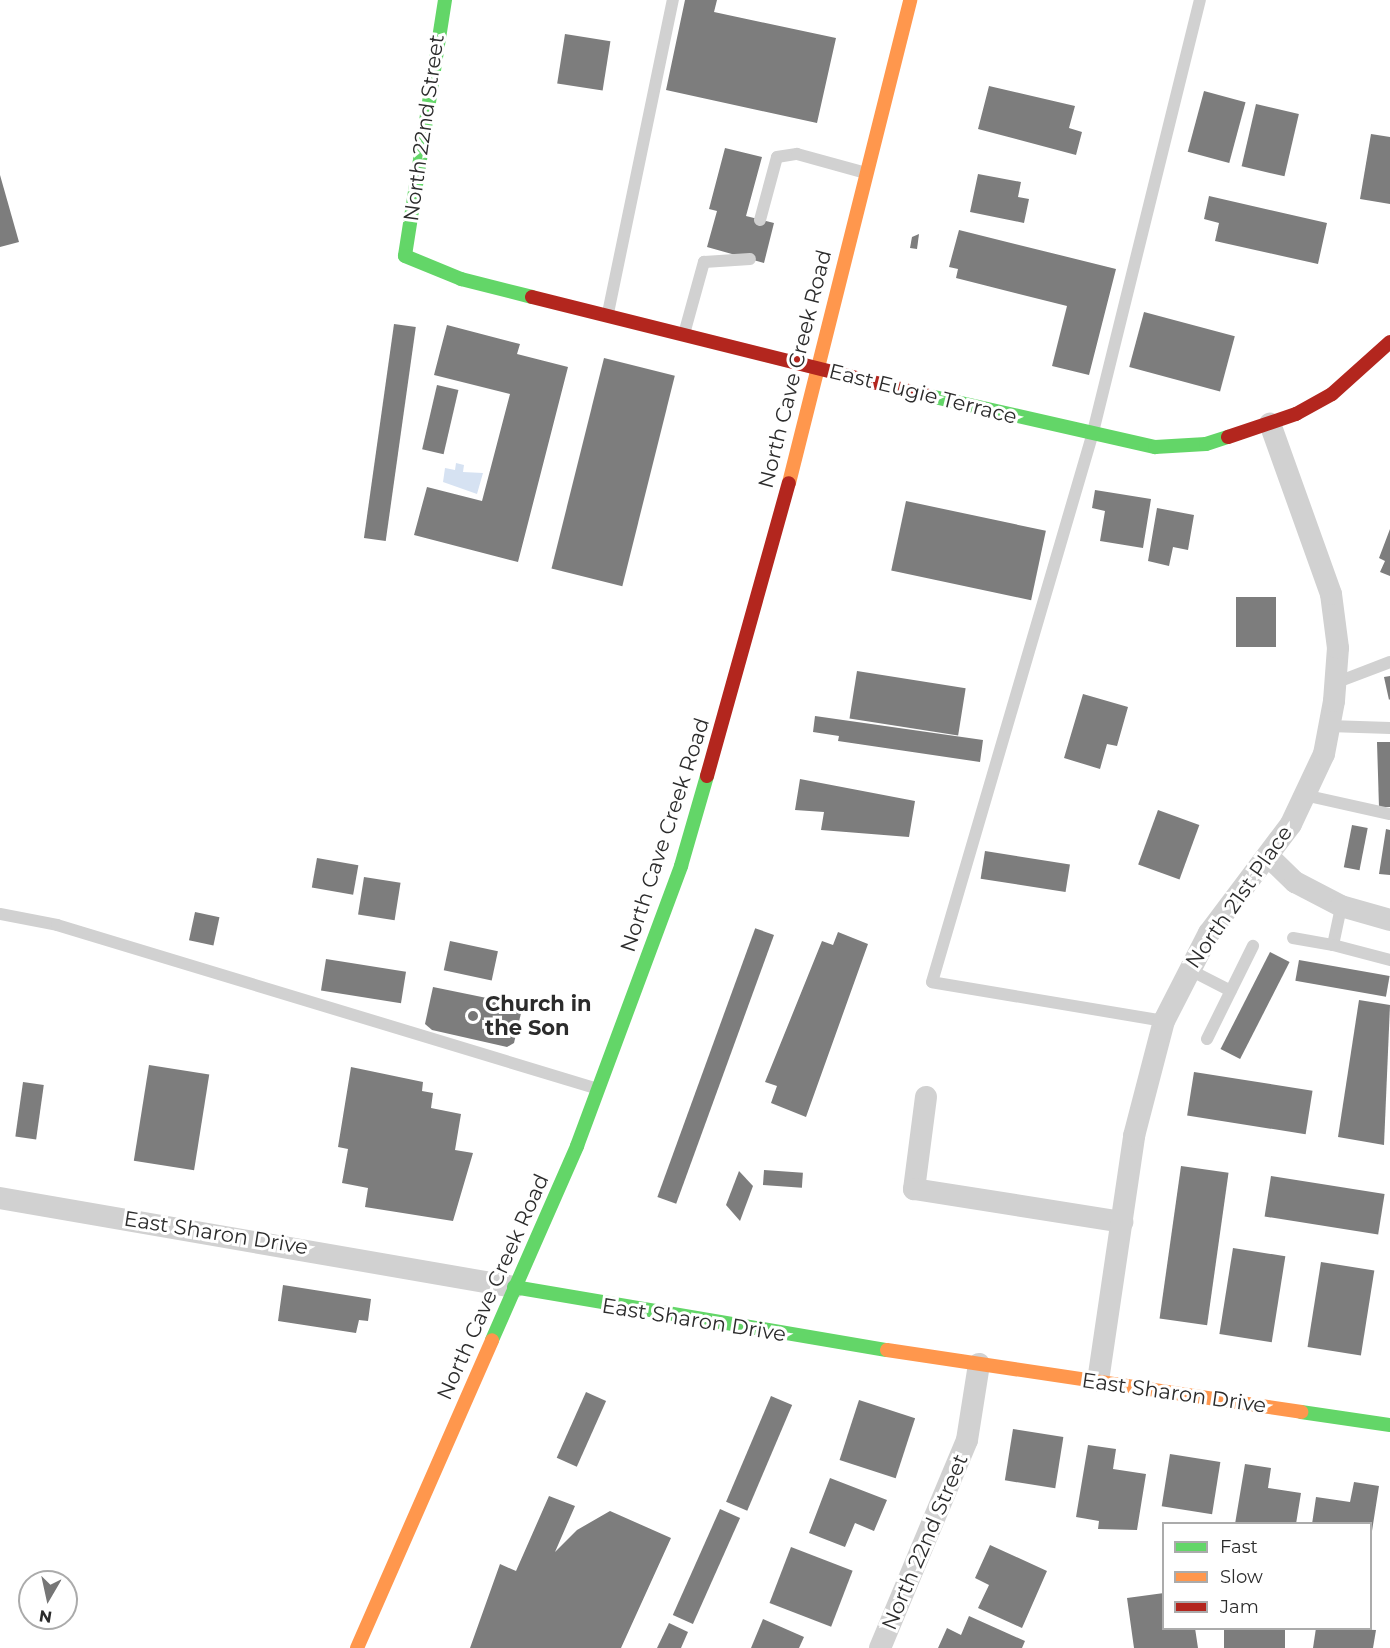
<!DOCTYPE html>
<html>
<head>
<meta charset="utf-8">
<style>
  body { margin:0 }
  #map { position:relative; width:1390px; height:1648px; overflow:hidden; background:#fff; font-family:Montserrat,sans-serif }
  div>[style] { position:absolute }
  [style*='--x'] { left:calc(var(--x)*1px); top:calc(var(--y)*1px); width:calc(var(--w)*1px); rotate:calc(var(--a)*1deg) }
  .water>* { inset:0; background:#d6e2f2 }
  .building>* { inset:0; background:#7d7d7d; transform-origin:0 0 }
  .lane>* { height:12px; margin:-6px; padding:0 6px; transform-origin:6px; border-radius:6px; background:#d1d1d1 }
  .street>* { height:22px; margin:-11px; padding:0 11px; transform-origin:11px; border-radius:11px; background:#d1d1d1 }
  .fast>* { height:14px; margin:-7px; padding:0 7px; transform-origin:7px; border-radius:7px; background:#63d668 }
  .slow>* { height:14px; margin:-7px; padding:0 7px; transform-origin:7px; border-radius:7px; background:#ff974d }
  .jam>* { height:14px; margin:-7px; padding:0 7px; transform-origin:7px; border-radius:7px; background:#b3261e }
  .dots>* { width:16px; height:16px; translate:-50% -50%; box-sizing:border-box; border:3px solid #fff; border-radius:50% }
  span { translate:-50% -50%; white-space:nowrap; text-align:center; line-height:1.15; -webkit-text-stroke:6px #fff; paint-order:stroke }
  .street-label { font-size:21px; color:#2c2c2c }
  .poi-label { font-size:21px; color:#2c2c2c; font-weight:700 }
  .left { translate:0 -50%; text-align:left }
  .legend { position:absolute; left:1162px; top:1522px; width:210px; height:108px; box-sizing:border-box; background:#fff; border:2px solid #ababab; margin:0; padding:8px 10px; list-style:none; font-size:18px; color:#2c2c2c }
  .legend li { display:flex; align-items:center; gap:12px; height:30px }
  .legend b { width:30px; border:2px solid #ababab }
  .north { position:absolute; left:18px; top:1570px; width:60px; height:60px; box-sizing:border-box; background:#fff; border:2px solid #ababab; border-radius:50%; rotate:189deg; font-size:16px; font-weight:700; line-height:24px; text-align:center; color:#2c2c2c }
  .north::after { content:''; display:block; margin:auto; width:21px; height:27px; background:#767676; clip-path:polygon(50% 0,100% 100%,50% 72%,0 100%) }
</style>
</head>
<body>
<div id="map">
  <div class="water">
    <div style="clip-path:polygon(456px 463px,464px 465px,463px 472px,483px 473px,477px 494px,443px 482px,445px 468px,455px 470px)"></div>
  </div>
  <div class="building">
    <div style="clip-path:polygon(685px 0,717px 0,714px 12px,836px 38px,817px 123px,666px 90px)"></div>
    <div style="left:565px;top:34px;width:46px;height:50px;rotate:9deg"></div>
    <div style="clip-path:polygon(989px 86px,1075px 106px,1069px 128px,1082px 132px,1076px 155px,978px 129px)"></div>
    <div style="left:1204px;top:91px;width:43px;height:63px;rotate:15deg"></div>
    <div style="left:1256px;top:104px;width:44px;height:64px;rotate:13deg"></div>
    <div style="clip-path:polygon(1371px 134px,1390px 137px,1390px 204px,1360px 199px)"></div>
    <div style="clip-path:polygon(725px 148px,762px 157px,746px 216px,774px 223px,764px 263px,707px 247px,717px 211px,709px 209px)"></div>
    <div style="clip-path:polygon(978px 174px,1021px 182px,1018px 197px,1029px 199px,1024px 223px,970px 212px)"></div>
    <div style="clip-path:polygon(0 175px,19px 242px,0 247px)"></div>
    <div style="clip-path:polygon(1209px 196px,1327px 223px,1318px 264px,1215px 241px,1219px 223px,1204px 219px)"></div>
    <div style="clip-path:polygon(959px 230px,1116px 269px,1089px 375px,1052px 366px,1067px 306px,956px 278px,958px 269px,949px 267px)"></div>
    <div style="clip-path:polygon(919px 234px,917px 249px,910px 248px,912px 237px)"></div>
    <div style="left:1144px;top:312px;width:94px;height:57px;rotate:15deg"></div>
    <div style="left:394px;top:324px;width:22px;height:216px;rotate:8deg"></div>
    <div style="clip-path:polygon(447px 325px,520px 344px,517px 354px,568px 367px,518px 562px,414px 535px,427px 487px,482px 501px,510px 394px,434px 375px)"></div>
    <div style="left:604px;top:358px;width:73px;height:217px;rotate:14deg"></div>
    <div style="left:437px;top:385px;width:22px;height:66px;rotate:13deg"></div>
    <div style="clip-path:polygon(1095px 490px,1151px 499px,1143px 548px,1100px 541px,1105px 511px,1092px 508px)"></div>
    <div style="left:906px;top:501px;width:143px;height:71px;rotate:12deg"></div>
    <div style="clip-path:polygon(1157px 508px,1194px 515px,1188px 550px,1173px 547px,1169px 566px,1148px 561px)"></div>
    <div style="clip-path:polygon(1390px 529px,1390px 576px,1380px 572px,1385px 561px,1379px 558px)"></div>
    <div style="left:1236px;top:597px;width:40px;height:50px"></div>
    <div style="left:857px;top:671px;width:110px;height:48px;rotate:9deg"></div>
    <div style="clip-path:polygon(1390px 676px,1390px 699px,1389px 700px,1384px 677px)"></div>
    <div style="clip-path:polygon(1083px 694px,1128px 707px,1117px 746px,1107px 744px,1100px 769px,1064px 758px)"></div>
    <div style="clip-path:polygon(815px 716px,983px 740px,980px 762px,838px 741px,839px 736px,813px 732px)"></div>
    <div style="clip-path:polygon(1377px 742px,1390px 742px,1390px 807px,1379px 807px)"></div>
    <div style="clip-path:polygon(800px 779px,915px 801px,909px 837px,821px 830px,824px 812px,795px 810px)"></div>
    <div style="left:1158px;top:810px;width:44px;height:58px;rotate:20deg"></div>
    <div style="left:1352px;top:825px;width:16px;height:43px;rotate:11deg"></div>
    <div style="clip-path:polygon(1386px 829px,1390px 830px,1390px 875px,1379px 874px)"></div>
    <div style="left:985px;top:851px;width:86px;height:28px;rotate:9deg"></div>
    <div style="left:317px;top:858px;width:42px;height:30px;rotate:10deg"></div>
    <div style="left:364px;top:877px;width:37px;height:38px;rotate:9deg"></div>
    <div style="left:195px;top:912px;width:25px;height:29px;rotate:12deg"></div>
    <div style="clip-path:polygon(838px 932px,868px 944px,806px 1117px,771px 1103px,777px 1086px,765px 1082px,822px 941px,833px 945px)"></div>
    <div style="left:774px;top:935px;width:286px;height:20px;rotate:110deg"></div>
    <div style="left:450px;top:941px;width:49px;height:30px;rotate:12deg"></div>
    <div style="left:1270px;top:952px;width:22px;height:109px;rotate:27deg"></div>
    <div style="left:326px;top:959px;width:81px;height:32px;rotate:9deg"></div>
    <div style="left:1299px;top:960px;width:92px;height:21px;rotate:10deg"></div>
    <div style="clip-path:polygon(433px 987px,516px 1004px,522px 1009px,514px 1043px,507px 1047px,432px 1030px,425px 1024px)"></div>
    <div style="clip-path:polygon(1359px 1000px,1390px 1005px,1384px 1145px,1338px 1137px)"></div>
    <div style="left:149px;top:1065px;width:61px;height:97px;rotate:9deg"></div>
    <div style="clip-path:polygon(351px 1067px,423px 1082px,422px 1091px,433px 1093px,431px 1108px,461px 1114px,455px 1150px,473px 1153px,453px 1221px,365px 1207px,368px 1188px,342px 1183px,348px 1149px,338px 1147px)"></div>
    <div style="left:1194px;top:1072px;width:120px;height:44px;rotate:9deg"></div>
    <div style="left:23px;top:1082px;width:21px;height:55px;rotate:8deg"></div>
    <div style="left:1181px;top:1166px;width:48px;height:154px;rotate:8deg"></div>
    <div style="left:764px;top:1170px;width:39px;height:15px;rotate:4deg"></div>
    <div style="clip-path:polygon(739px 1171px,753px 1186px,740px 1221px,726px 1205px)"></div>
    <div style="left:1271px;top:1176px;width:115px;height:41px;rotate:9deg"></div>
    <div style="left:1233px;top:1248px;width:53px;height:87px;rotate:9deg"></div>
    <div style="left:1321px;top:1262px;width:54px;height:86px;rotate:9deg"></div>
    <div style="clip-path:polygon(283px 1285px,371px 1299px,368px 1321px,359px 1320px,356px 1333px,278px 1321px)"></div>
    <div style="left:586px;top:1392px;width:22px;height:72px;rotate:24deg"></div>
    <div style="left:771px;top:1396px;width:23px;height:115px;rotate:23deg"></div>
    <div style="left:859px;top:1400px;width:59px;height:63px;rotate:18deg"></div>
    <div style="left:1013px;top:1429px;width:51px;height:52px;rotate:9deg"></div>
    <div style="clip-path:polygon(1088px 1445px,1116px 1449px,1113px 1469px,1146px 1474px,1137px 1530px,1098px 1529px,1099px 1521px,1076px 1517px)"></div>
    <div style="left:1170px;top:1454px;width:51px;height:53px;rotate:9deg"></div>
    <div style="clip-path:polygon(1245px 1464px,1271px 1468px,1268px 1488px,1301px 1493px,1296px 1524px,1235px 1524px)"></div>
    <div style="clip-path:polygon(830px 1478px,887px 1500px,874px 1531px,855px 1523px,845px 1547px,809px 1533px)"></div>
    <div style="clip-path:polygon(1354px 1482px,1379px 1486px,1372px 1531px,1370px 1524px,1312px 1524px,1316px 1497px,1350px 1502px)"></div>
    <div style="clip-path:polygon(549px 1496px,575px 1506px,555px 1552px,577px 1530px,610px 1511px,671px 1538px,621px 1648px,470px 1648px,500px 1564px,516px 1571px)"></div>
    <div style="left:720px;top:1509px;width:22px;height:116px;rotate:24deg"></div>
    <div style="clip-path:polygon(990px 1545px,1047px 1571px,1022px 1628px,978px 1608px,989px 1585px,975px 1578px)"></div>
    <div style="left:791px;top:1547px;width:66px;height:60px;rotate:21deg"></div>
    <div style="clip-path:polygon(1164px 1593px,1164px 1628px,1195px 1628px,1198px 1648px,1134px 1648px,1127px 1598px)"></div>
    <div style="clip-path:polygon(969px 1616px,1025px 1641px,1022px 1648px,938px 1648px,947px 1628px,961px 1635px)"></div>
    <div style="clip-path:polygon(763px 1619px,804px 1637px,799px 1648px,751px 1648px)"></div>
    <div style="clip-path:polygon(669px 1623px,688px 1632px,681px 1648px,657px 1648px)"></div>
    <div style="left:1224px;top:1628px;width:61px;height:20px"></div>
    <div style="clip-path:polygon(1316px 1628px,1376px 1630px,1373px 1648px,1313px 1648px)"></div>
  </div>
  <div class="lane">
    <div style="--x:760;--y:220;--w:65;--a:-74.9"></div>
    <div style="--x:777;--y:157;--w:20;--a:-9"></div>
    <div style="--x:797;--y:154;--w:72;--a:15.4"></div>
    <div style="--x:608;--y:313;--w:320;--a:-78.3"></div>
    <div style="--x:684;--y:334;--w:75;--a:-74.5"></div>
    <div style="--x:704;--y:262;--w:46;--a:-3.7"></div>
    <div style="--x:1335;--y:683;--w:59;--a:-20.9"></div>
    <div style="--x:1329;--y:726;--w:61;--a:1.9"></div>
    <div style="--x:1304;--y:795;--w:88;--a:12.5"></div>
    <div style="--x:0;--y:914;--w:58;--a:10.9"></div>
    <div style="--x:57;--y:925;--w:565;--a:16.86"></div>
    <div style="--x:1293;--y:938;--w:41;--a:9.9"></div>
    <div style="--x:1333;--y:945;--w:40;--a:-78"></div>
    <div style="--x:1333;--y:945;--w:59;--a:14.7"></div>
    <div style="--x:1188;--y:969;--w:48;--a:27.1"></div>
    <div style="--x:1164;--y:1021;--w:235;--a:-170.5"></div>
    <div style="--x:932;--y:982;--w:569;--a:-73.67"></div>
    <div style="--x:1092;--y:436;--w:449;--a:-76.1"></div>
    <div style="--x:1207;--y:1039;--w:104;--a:-63.7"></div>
  </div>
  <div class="street">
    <div style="--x:1270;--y:858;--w:35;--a:44"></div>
    <div style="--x:1295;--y:882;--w:52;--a:27.6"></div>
    <div style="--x:1341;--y:906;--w:51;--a:15.9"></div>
    <div style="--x:926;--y:1097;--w:93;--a:97.4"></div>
    <div style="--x:914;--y:1189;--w:211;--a:9"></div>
    <div style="--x:0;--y:1198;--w:522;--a:9.82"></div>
    <div style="--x:1098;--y:1381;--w:248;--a:-81.6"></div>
    <div style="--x:1134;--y:1136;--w:119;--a:-75.4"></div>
    <div style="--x:1164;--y:1021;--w:99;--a:-62.9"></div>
    <div style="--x:1209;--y:933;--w:136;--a:-53"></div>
    <div style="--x:1291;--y:824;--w:77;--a:-64.8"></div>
    <div style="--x:1324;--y:754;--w:54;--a:-79.3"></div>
    <div style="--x:1334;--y:701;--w:53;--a:-85.7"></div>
    <div style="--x:1338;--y:648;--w:54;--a:-97.4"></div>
    <div style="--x:1331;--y:594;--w:181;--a:-109.7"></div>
    <div style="--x:880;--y:1648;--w:225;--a:-67.3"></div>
    <div style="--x:967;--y:1440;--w:77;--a:-81"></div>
  </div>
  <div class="fast">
    <div style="--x:445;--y:0;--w:259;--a:98.9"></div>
    <div style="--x:405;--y:256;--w:61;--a:22.3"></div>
    <div style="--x:461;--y:279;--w:73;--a:14.2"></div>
    <div style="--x:930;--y:396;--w:231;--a:12.8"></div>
    <div style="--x:1155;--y:447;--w:51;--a:-3.4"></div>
    <div style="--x:1206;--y:444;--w:23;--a:-18"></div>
    <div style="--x:514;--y:1287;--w:378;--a:9.6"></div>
    <div style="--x:492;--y:1340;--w:212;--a:-66.3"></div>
    <div style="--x:577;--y:1146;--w:299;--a:-69.6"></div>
    <div style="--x:681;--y:866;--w:94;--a:-73.9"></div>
    <div style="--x:1301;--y:1412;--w:90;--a:8.3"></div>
  </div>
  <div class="slow">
    <div style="--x:789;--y:483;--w:498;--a:-75.9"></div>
    <div style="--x:887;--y:1350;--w:419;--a:8.5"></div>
    <div style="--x:357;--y:1648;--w:336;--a:-66.3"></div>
  </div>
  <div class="jam">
    <div style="--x:532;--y:297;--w:410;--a:14"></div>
    <div style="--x:1228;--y:437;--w:72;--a:-18.7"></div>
    <div style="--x:1296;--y:414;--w:41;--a:-29.1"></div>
    <div style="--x:1332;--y:394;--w:78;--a:-41.9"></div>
    <div style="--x:707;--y:776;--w:304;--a:-74.4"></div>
  </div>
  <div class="dots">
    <div style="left:473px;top:1016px;background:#767676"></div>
  </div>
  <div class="street-label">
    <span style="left:424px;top:128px;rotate:-82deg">North 22nd Street</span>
    <span style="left:795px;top:369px;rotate:-76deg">North Cave Creek Road</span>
    <span style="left:923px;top:394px;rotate:14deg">East Eugie Terrace</span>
    <span style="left:665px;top:835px;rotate:-72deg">North Cave Creek Road</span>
    <span style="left:1239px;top:897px;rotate:-55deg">North 21st Place</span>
    <span style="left:216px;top:1233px;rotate:9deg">East Sharon Drive</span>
    <span style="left:493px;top:1287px;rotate:-66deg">North Cave Creek Road</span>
    <span style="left:694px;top:1320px;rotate:9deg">East Sharon Drive</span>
    <span style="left:1174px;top:1393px;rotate:8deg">East Sharon Drive</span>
    <span style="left:925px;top:1542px;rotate:-67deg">North 22nd Street</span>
  </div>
  <div class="poi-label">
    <span class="left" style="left:485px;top:1016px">Church in<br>the Son</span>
  </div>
  <ul class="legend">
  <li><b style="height:8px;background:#63d668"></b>Fast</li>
  <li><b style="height:8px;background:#ff974d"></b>Slow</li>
  <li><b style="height:8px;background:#b3261e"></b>Jam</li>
  </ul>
  <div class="north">N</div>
</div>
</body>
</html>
